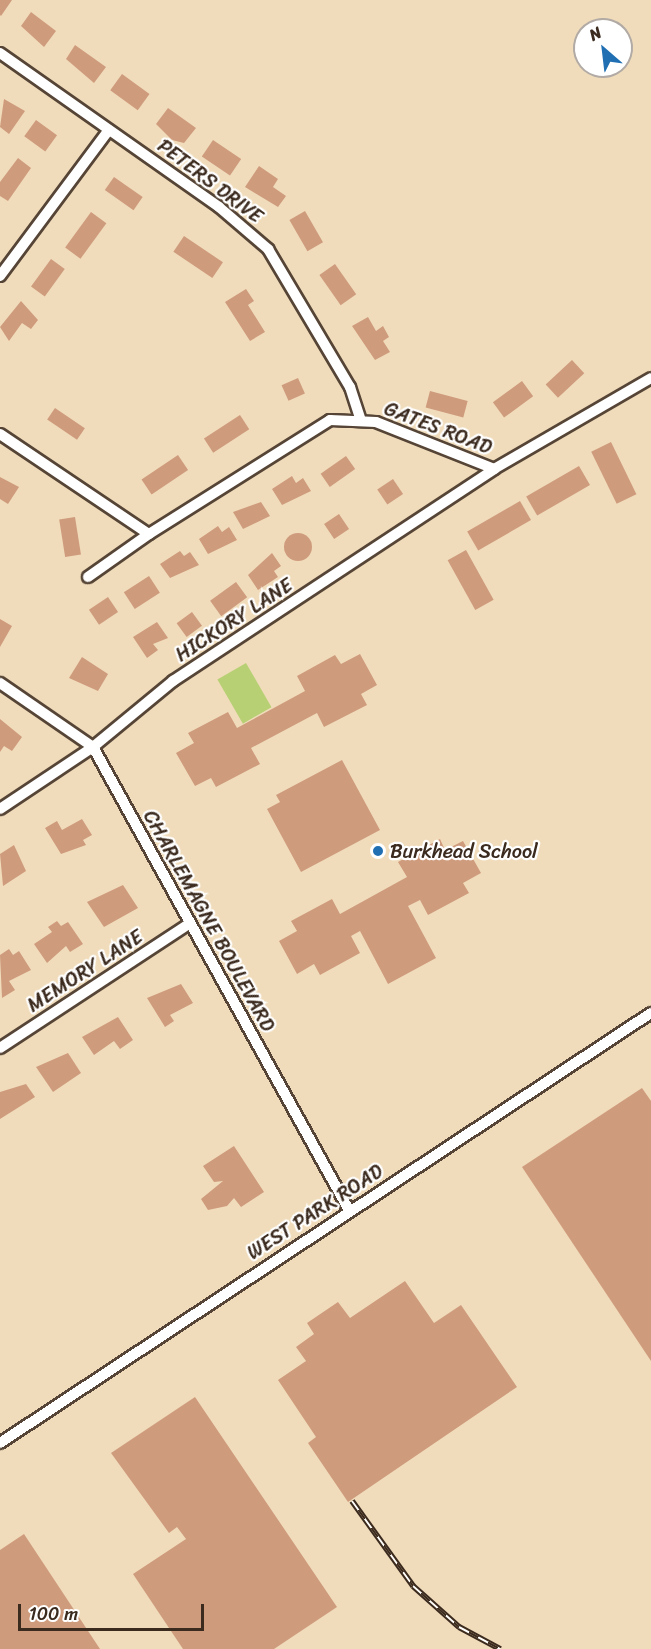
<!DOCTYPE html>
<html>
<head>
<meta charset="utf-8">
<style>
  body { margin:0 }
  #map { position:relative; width:651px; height:1649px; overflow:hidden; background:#f0dcbb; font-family:Sriracha,sans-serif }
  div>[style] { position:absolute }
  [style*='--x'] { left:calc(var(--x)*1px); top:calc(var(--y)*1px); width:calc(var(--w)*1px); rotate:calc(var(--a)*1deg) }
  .green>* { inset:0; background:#b8d074; transform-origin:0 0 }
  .building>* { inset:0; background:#cf9b7d; transform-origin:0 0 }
  .round { border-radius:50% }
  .roads { filter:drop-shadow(2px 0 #564536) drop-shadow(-2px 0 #564536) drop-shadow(0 2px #564536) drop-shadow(0 -2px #564536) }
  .street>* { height:10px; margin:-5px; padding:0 5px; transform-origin:5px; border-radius:5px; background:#fff }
  .rail>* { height:6px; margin-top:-3px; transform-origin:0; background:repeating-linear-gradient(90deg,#fff 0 11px,#3b2a1e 0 22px); box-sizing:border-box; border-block:2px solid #3b2a1e }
  .dots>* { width:16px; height:16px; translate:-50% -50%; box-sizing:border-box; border:3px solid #fff; border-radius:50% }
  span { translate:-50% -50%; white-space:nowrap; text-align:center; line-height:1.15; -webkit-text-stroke:4.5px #fff; paint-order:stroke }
  .street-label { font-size:20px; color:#3b2a1e }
  .poi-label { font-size:20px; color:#3b2a1e }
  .left { translate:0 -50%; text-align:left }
  .north { position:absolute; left:573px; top:18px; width:60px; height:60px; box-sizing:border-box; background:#fff; border:2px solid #b1aaa5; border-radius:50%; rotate:332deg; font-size:16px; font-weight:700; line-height:24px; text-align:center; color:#3b2a1e }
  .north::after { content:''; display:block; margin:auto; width:21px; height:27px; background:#1f6fb2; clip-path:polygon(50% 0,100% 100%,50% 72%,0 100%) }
  .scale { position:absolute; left:18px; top:1604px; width:186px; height:27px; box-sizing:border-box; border:3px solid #3b2a1e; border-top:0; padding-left:8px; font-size:18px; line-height:21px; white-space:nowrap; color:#3b2a1e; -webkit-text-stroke:4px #fff; paint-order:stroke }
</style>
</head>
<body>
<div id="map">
  <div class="green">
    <div style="left:246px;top:663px;width:51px;height:33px;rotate:60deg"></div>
  </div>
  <div class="building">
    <div style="clip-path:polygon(0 0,12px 0,1px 16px,0 15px)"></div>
    <div style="clip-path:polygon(31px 12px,56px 31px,44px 47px,21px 26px)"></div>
    <div style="clip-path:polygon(75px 45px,106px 67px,94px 83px,66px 59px)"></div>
    <div style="left:122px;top:74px;width:34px;height:20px;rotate:36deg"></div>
    <div style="clip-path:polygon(4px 99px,25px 111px,9px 134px,0 127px)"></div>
    <div style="clip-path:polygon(168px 108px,196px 128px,184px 143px,172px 140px,156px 124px)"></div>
    <div style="left:36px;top:120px;width:26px;height:20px;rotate:36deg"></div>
    <div style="left:213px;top:140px;width:34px;height:20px;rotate:34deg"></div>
    <div style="clip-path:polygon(18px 158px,31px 168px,8px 201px,0 196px,0 182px)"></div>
    <div style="clip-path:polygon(259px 166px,278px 179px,273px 187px,286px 196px,278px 207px,245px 187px)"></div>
    <div style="left:114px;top:177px;width:35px;height:16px;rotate:35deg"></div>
    <div style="left:305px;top:211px;width:36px;height:18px;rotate:60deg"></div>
    <div style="left:91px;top:212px;width:19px;height:44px;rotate:36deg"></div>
    <div style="left:184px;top:236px;width:47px;height:19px;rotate:34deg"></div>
    <div style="left:51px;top:259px;width:17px;height:34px;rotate:36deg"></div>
    <div style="left:335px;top:264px;width:37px;height:19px;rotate:55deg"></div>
    <div style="clip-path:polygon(246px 289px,254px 301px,248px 305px,265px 332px,250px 341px,225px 302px)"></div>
    <div style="clip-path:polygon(21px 301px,38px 320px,31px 329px,22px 323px,9px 341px,0 327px)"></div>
    <div style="clip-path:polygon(368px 317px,376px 331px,383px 326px,389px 337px,383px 341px,390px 352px,375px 360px,352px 326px)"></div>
    <div style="left:572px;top:360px;width:18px;height:36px;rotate:47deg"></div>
    <div style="left:298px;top:378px;width:17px;height:18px;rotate:66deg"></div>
    <div style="left:522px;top:381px;width:19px;height:36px;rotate:54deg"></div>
    <div style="left:430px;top:391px;width:39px;height:17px;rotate:15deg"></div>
    <div style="left:55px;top:408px;width:36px;height:14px;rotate:34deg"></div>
    <div style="left:240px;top:415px;width:17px;height:43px;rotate:57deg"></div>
    <div style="left:611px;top:442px;width:58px;height:22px;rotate:64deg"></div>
    <div style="left:178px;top:455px;width:18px;height:44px;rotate:56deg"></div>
    <div style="left:346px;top:456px;width:16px;height:31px;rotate:55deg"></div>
    <div style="left:579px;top:466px;width:22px;height:61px;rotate:60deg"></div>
    <div style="clip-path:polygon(292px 476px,296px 483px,303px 478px,311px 491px,282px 505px,272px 489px)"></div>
    <div style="clip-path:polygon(0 477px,19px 487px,8px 504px,0 499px)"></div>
    <div style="left:393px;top:479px;width:18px;height:19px;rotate:56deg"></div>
    <div style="left:520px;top:501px;width:22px;height:61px;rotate:60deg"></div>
    <div style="clip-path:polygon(261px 502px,270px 516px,243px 529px,233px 512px)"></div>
    <div style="left:339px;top:514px;width:18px;height:18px;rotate:56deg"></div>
    <div style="left:75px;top:517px;width:38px;height:16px;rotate:81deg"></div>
    <div style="clip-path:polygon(218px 526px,222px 532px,229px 527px,237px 540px,208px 554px,199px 539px)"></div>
    <div class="round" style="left:284px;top:533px;width:28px;height:28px"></div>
    <div style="left:466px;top:550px;width:57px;height:21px;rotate:61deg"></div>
    <div style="clip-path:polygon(180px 551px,184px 556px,190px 552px,199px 565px,170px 578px,160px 564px)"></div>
    <div style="clip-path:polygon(272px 553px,281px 566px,274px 571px,278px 577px,258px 590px,248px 575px)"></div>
    <div style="left:149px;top:576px;width:20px;height:30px;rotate:57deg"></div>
    <div style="left:236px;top:582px;width:19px;height:32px;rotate:54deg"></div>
    <div style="left:108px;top:597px;width:18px;height:23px;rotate:56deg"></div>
    <div style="left:192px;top:612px;width:17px;height:19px;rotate:54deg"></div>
    <div style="clip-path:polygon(0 619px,12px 626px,0 647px)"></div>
    <div style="clip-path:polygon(157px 622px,168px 638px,153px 644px,158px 650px,147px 658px,133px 637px)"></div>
    <div style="clip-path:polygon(360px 654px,377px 685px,361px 694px,367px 705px,324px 727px,317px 713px,251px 748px,260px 764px,216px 787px,211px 778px,195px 786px,176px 753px,194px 743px,188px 733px,228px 712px,237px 728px,305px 691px,297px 676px,335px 655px,341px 664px)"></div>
    <div style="clip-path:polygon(82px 657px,108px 674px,98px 691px,69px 678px)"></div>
    <div style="clip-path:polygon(0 719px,22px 737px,12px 751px,4px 746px,0 752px)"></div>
    <div style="clip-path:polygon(342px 760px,380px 830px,301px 872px,267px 809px,280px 802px,276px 795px)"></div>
    <div style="clip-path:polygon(82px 819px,92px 835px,83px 840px,86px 845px,61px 854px,45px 828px,57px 821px,62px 830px)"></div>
    <div style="clip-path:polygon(440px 839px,445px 850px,463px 841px,481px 873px,463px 883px,469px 893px,428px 915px,420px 900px,408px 906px,436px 958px,388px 984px,360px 931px,351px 936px,360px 953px,320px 975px,314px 964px,297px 974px,279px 941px,297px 931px,291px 921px,332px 899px,340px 914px,407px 877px,398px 862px)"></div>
    <div style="clip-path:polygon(14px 845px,26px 871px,3px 886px,0 854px)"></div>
    <div style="clip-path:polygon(123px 885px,138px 908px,104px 927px,87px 902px)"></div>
    <div style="clip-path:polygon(57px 921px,61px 926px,68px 922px,83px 944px,70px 952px,66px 946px,47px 963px,34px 944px,52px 932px,48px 927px)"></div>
    <div style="clip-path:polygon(9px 949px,13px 955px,19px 951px,31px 970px,9px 981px,15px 990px,2px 998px,0 955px)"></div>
    <div style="clip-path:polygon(181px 984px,193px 1003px,170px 1015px,174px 1021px,165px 1027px,147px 998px)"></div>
    <div style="clip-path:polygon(118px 1017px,133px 1040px,120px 1049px,114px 1041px,94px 1055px,82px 1037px)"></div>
    <div style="clip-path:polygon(68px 1053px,81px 1073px,53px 1092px,36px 1067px)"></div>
    <div style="clip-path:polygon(26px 1084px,35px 1097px,0 1119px,0 1092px)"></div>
    <div style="clip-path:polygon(642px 1088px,651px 1101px,651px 1361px,522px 1167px)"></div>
    <div style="clip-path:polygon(234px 1146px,264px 1192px,241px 1207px,234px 1198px,227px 1206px,208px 1210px,201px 1199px,223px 1181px,214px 1182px,203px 1166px)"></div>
    <div style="clip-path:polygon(405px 1281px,434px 1323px,461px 1305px,517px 1387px,348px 1502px,308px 1443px,316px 1437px,278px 1380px,306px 1361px,296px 1347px,314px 1334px,307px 1323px,338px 1302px,350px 1318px)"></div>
    <div style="clip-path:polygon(195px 1397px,337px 1607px,274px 1649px,183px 1649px,133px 1574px,186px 1539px,177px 1527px,169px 1533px,111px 1453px)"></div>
    <div style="clip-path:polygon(24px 1534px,100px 1649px,0 1649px,0 1550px)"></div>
  </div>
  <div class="roads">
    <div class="street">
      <div style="--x:0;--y:53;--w:268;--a:35.1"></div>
      <div style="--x:219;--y:207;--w:65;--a:40.6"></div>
      <div style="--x:268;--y:249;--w:161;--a:59.3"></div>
      <div style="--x:350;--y:387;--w:33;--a:72"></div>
      <div style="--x:0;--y:276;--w:182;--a:-53.3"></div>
      <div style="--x:0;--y:434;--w:179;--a:33.9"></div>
      <div style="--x:149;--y:534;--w:214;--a:-32.2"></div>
      <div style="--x:330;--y:420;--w:46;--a:2.5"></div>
      <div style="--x:376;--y:422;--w:127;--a:21.7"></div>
      <div style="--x:494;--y:469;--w:181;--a:-30.1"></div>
      <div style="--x:88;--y:577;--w:75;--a:-35.2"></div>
      <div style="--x:0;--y:683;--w:113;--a:34.5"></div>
      <div style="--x:93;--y:747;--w:529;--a:61.06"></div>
      <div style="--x:0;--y:809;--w:112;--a:-33.7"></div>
      <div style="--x:93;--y:747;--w:104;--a:-39.5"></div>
      <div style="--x:173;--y:681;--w:385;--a:-33.4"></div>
      <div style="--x:0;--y:1048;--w:227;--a:-33.3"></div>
      <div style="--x:0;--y:1443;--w:780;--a:-33.45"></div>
    </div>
  </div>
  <div class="rail">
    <div style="--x:352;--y:1501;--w:105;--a:54.3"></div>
    <div style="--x:413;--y:1586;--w:62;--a:41.7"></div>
    <div style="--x:459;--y:1627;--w:47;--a:28.2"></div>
  </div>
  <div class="dots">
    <div style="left:378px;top:851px;background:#1f6fb2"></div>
  </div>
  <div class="street-label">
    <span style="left:210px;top:181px;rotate:37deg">PETERS DRIVE</span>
    <span style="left:438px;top:428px;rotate:21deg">GATES ROAD</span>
    <span style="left:234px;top:620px;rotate:-33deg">HICKORY LANE</span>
    <span style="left:209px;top:921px;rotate:61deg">CHARLEMAGNE BOULEVARD</span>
    <span style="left:85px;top:971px;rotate:-33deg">MEMORY LANE</span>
    <span style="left:315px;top:1212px;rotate:-33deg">WEST PARK ROAD</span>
  </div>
  <div class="poi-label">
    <span class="left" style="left:390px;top:851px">Burkhead School</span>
  </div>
  <div class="north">N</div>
  <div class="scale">100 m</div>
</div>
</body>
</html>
